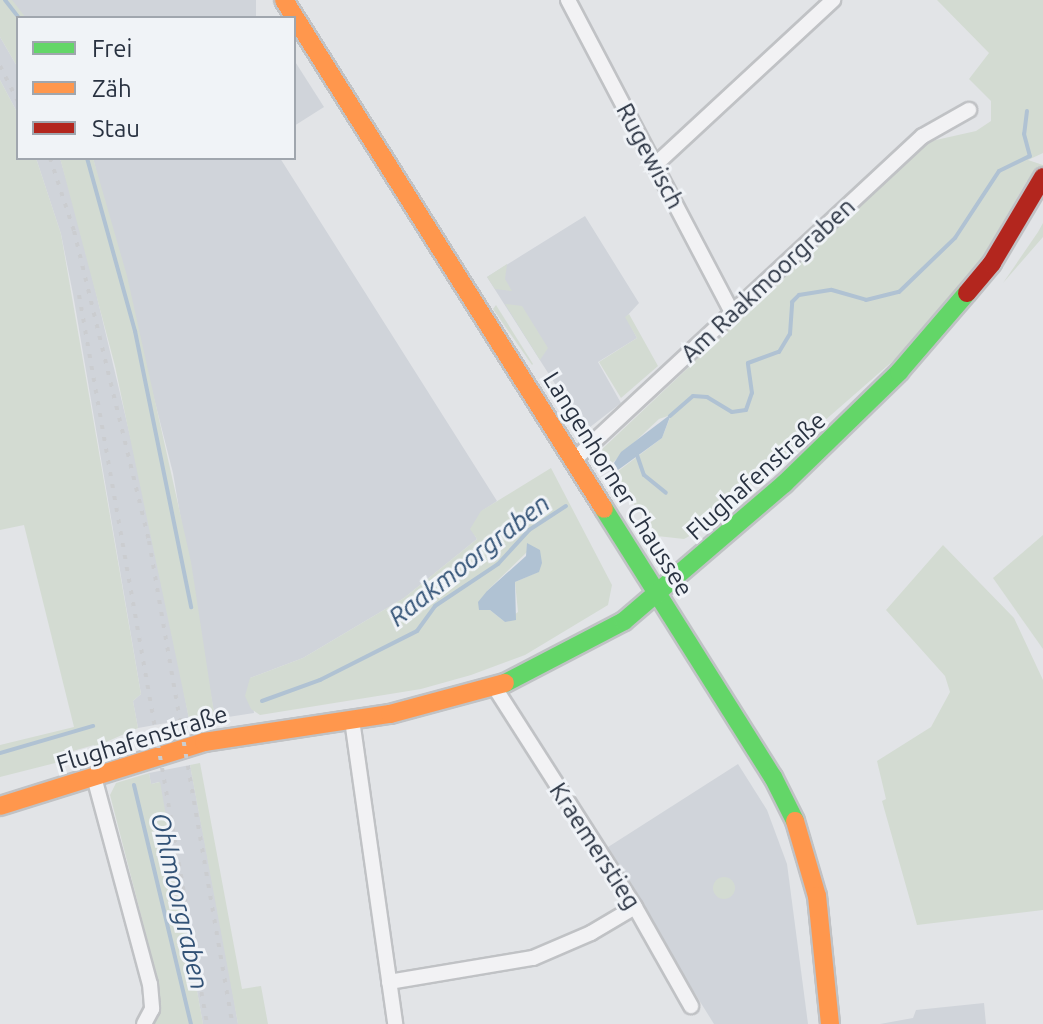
<!DOCTYPE html>
<html>
<head>
<meta charset="utf-8">
<style>
  body { margin:0 }
  #map { position:relative; width:1043px; height:1024px; overflow:hidden; background:#e2e4e7; font-family:Ubuntu,sans-serif }
  div>[style] { position:absolute }
  [style*='--x'] { left:calc(var(--x)*1px); top:calc(var(--y)*1px); width:calc(var(--w)*1px); rotate:calc(var(--a)*1deg) }
  .built>* { inset:0; background:#d0d4da; transform-origin:0 0 }
  .green>* { inset:0; background:#d3dbd2 }
  .round { border-radius:50% }
  .water>* { inset:0; background:#b0c2d3 }
  .stream>* { height:4px; margin:-2px; padding:0 2px; transform-origin:2px; border-radius:2px; background:#b0c2d3 }
  .roads { filter:drop-shadow(2px 0 #c0c2c5) drop-shadow(-2px 0 #c0c2c5) drop-shadow(0 2px #c0c2c5) drop-shadow(0 -2px #c0c2c5) }
  .street>* { height:14px; margin:-7px; padding:0 7px; transform-origin:7px; border-radius:7px; background:#f2f2f4 }
  .fast>* { height:18px; margin:-9px; padding:0 9px; transform-origin:9px; border-radius:9px; background:#63d668 }
  .slow>* { height:18px; margin:-9px; padding:0 9px; transform-origin:9px; border-radius:9px; background:#ff974d }
  .jam>* { height:18px; margin:-9px; padding:0 9px; transform-origin:9px; border-radius:9px; background:#b3261e }
  .rail>* { height:4px; margin-top:-2px; transform-origin:0; background:repeating-linear-gradient(90deg,#cbcdd0 0 4px,transparent 0 12px) }
  span { translate:-50% -50%; white-space:nowrap; text-align:center; line-height:1.15; -webkit-text-stroke:6px #f0f3f7; paint-order:stroke }
  .street-label { font-size:24px; color:#293241 }
  .water-label { font-size:26px; color:#325276; font-style:italic }
  .legend { position:absolute; left:16px; top:16px; width:280px; height:144px; box-sizing:border-box; background:#f0f3f7; border:2px solid #a0a6ae; margin:0; padding:10px 14px; list-style:none; font-size:24px; color:#293241 }
  .legend li { display:flex; align-items:center; gap:16px; height:40px }
  .legend b { width:40px; border:2px solid #a0a6ae }
</style>
</head>
<body>
<div id="map">
  <div class="built">
    <div style="left:12px;top:0;width:244px;height:23px"></div>
    <div style="clip-path:polygon(0 37px,18px 68px,18px 114px,0 80px)"></div>
    <div style="clip-path:polygon(294px 60px,324px 107px,294px 126px)"></div>
    <div style="clip-path:polygon(36px 158px,60px 158px,81px 230px,155px 540px,189px 719px,138px 728px,133px 701px,141px 694px,73px 294px,61px 234px)"></div>
    <div style="clip-path:polygon(93px 158px,280px 158px,497px 501px,482px 511px,471px 529px,477px 539px,404px 598px,303px 658px,250px 678px,254px 713px,215px 719px,173px 473px)"></div>
    <div style="clip-path:polygon(585px 216px,639px 303px,626px 317px,637px 338px,598px 362px,621px 403px,585px 431px,487px 277px)"></div>
    <div style="clip-path:polygon(738px 764px,767px 810px,787px 864px,808px 1024px,714px 1024px,605px 849px)"></div>
    <div style="clip-path:polygon(190px 765px,228px 964px,238px 1024px,203px 1024px,159px 782px,151px 784px,149px 773px)"></div>
    <div style="clip-path:polygon(984px 1003px,986px 1024px,880px 1024px,913px 1018px,916px 1010px)"></div>
  </div>
  <div class="green">
    <div style="clip-path:polygon(0 0,12px 0,26px 18px,18px 18px,18px 68px,0 37px)"></div>
    <div style="clip-path:polygon(937px 0,1043px 0,1043px 153px,1028px 160px,1043px 165px,1043px 189px,1027px 181px,1001px 225px,1006px 228px,910px 346px,697px 532px,684px 539px,657px 536px,613px 475px,662px 438px,671px 415px,659px 419px,608px 467px,599px 452px,927px 142px,976px 131px,991px 121px,991px 101px,969px 79px,989px 53px)"></div>
    <div style="clip-path:polygon(0 80px,18px 114px,18px 158px,36px 158px,61px 234px,141px 694px,133px 701px,138px 728px,106px 742px,106px 748px,96px 752px,94px 745px,73px 751px,75px 758px,0 777px,0 745px,74px 727px,24px 525px,0 530px)"></div>
    <div style="clip-path:polygon(60px 158px,93px 158px,127px 276px,191px 562px,215px 719px,189px 719px,115px 366px)"></div>
    <div style="clip-path:polygon(1043px 223px,1043px 237px,1003px 283px,1038px 232px)"></div>
    <div style="clip-path:polygon(507px 264px,505px 279px,512px 291px,495px 289px,487px 277px)"></div>
    <div style="clip-path:polygon(505px 304px,522px 306px,548px 348px,540px 360px)"></div>
    <div style="clip-path:polygon(496px 305px,533px 364px,532px 365px,493px 309px)"></div>
    <div style="clip-path:polygon(629px 314px,658px 366px,621px 398px,599px 362px,637px 338px,625px 317px)"></div>
    <div style="clip-path:polygon(evenodd,551px 468px,612px 585px,608px 605px,525px 655px,471px 675px,421px 689px,260px 715px,251px 709px,245px 696px,250px 678px,303px 658px,404px 598px,477px 539px,470px 529px,481px 511px,551px 468px,540px 550px,538px 572px,515px 582px,518px 612px,505px 622px,490px 610px,487px 591px,527px 552px,540px 550px)"></div>
    <div style="clip-path:polygon(1043px 535px,1043px 649px,993px 578px)"></div>
    <div style="clip-path:polygon(943px 545px,1014px 618px,1043px 680px,1043px 910px,917px 925px,882px 801px,886px 799px,877px 761px,931px 727px,950px 692px,945px 676px,886px 610px)"></div>
    <div style="clip-path:polygon(200px 763px,242px 989px,261px 986px,268px 1024px,238px 1024px,190px 765px)"></div>
    <div style="clip-path:polygon(149px 773px,151px 784px,160px 782px,203px 1024px,152px 1024px,160px 989px,110px 795px,116px 783px)"></div>
    <div class="round" style="left:713px;top:877px;width:22px;height:22px"></div>
  </div>
  <div class="water">
    <div style="clip-path:polygon(671px 414px,662px 438px,618px 470px,614px 463px,621px 452px)"></div>
    <div style="clip-path:polygon(527px 543px,540px 550px,542px 563px,539px 572px,515px 582px,516px 620px,505px 622px,490px 610px,479px 610px,478px 602px,487px 591px,526px 556px)"></div>
  </div>
  <div class="stream">
    <div style="--x:5;--y:0;--w:23;--a:52"></div>
    <div style="--x:1027;--y:111;--w:23;--a:97"></div>
    <div style="--x:1024;--y:134;--w:23;--a:75"></div>
    <div style="--x:87;--y:158;--w:180;--a:74.5"></div>
    <div style="--x:135;--y:331;--w:282;--a:78.5"></div>
    <div style="--x:670;--y:416;--w:30;--a:-41"></div>
    <div style="--x:693;--y:396;--w:14;--a:4"></div>
    <div style="--x:707;--y:397;--w:29;--a:31"></div>
    <div style="--x:732;--y:412;--w:14;--a:-8"></div>
    <div style="--x:746;--y:410;--w:18;--a:-71"></div>
    <div style="--x:752;--y:393;--w:30;--a:-98"></div>
    <div style="--x:748;--y:363;--w:33;--a:-20"></div>
    <div style="--x:779;--y:352;--w:21;--a:-59"></div>
    <div style="--x:790;--y:334;--w:32;--a:-86"></div>
    <div style="--x:792;--y:302;--w:10;--a:-45"></div>
    <div style="--x:799;--y:295;--w:33;--a:-9"></div>
    <div style="--x:832;--y:290;--w:35;--a:16"></div>
    <div style="--x:866;--y:300;--w:34;--a:-14"></div>
    <div style="--x:899;--y:292;--w:78;--a:-44"></div>
    <div style="--x:955;--y:238;--w:80;--a:-56.7"></div>
    <div style="--x:999;--y:171;--w:34;--a:-26"></div>
    <div style="--x:637;--y:455;--w:21;--a:71"></div>
    <div style="--x:644;--y:475;--w:28;--a:39"></div>
    <div style="--x:262;--y:701;--w:62;--a:-19.9"></div>
    <div style="--x:320;--y:680;--w:109;--a:-26.8"></div>
    <div style="--x:417;--y:631;--w:31;--a:-54"></div>
    <div style="--x:435;--y:606;--w:76;--a:-33.7"></div>
    <div style="--x:498;--y:564;--w:46;--a:-47.6"></div>
    <div style="--x:529;--y:530;--w:44;--a:-33"></div>
    <div style="--x:0;--y:753;--w:97;--a:-16.2"></div>
    <div style="--x:134;--y:785;--w:246;--a:76.6"></div>
  </div>
  <div class="roads">
    <div class="street">
      <div style="--x:568;--y:0;--w:353;--a:62.3"></div>
      <div style="--x:655;--y:165;--w:243;--a:-42.8"></div>
      <div style="--x:574;--y:460;--w:476;--a:-42.9"></div>
      <div style="--x:923;--y:136;--w:53;--a:-29.5"></div>
      <div style="--x:495;--y:688;--w:260;--a:57.4"></div>
      <div style="--x:635;--y:907;--w:114;--a:60.5"></div>
      <div style="--x:352;--y:720;--w:307;--a:81.9"></div>
      <div style="--x:94;--y:777;--w:214;--a:74.9"></div>
      <div style="--x:150;--y:984;--w:25;--a:85"></div>
      <div style="--x:152;--y:1009;--w:17;--a:118"></div>
      <div style="--x:389;--y:982;--w:146;--a:-9.5"></div>
      <div style="--x:533;--y:958;--w:63;--a:-23.3"></div>
      <div style="--x:591;--y:933;--w:51;--a:-30.6"></div>
    </div>
    <div class="fast">
      <div style="--x:604;--y:509;--w:317;--a:57.8"></div>
      <div style="--x:773;--y:777;--w:49;--a:63.4"></div>
      <div style="--x:505;--y:683;--w:134;--a:-27.5"></div>
      <div style="--x:624;--y:621;--w:211;--a:-40.6"></div>
      <div style="--x:784;--y:484;--w:161;--a:-44.2"></div>
      <div style="--x:899;--y:372;--w:104;--a:-49.3"></div>
    </div>
    <div class="slow">
      <div style="--x:284;--y:0;--w:601;--a:57.84"></div>
      <div style="--x:0;--y:806;--w:214;--a:-17.4"></div>
      <div style="--x:204;--y:742;--w:188;--a:-8.6"></div>
      <div style="--x:390;--y:714;--w:119;--a:-15.1"></div>
      <div style="--x:795;--y:821;--w:78;--a:73.7"></div>
      <div style="--x:817;--y:896;--w:129;--a:84.2"></div>
    </div>
    <div class="jam">
      <div style="--x:967;--y:293;--w:39;--a:-50"></div>
      <div style="--x:992;--y:263;--w:100;--a:-59.3"></div>
    </div>
  </div>
  <div class="rail">
    <div style="--x:0;--y:66;--w:39;--a:63"></div>
    <div style="--x:50;--y:158;--w:77;--a:71.8"></div>
    <div style="--x:74;--y:231;--w:319;--a:76.4"></div>
    <div style="--x:149;--y:541;--w:490;--a:80.2"></div>
    <div style="--x:79;--y:295;--w:740;--a:80.04"></div>
  </div>
  <div class="street-label">
    <span style="left:650px;top:156px;rotate:62deg">Rugewisch</span>
    <span style="left:768px;top:280px;rotate:-43deg">Am Raakmoorgraben</span>
    <span style="left:756px;top:476px;rotate:-42deg">Flughafenstraße</span>
    <span style="left:618px;top:484px;rotate:58deg">Langenhorner Chaussee</span>
    <span style="left:142px;top:739px;rotate:-17deg">Flughafenstraße</span>
    <span style="left:595px;top:846px;rotate:57deg">Kraemerstieg</span>
  </div>
  <div class="water-label">
    <span style="left:469px;top:560px;rotate:-38deg">Raakmoorgraben</span>
    <span style="left:180px;top:901px;rotate:77deg">Ohlmoorgraben</span>
  </div>
  <ul class="legend">
  <li><b style="height:10px;background:#63d668"></b>Frei</li>
  <li><b style="height:10px;background:#ff974d"></b>Zäh</li>
  <li><b style="height:10px;background:#b3261e"></b>Stau</li>
  </ul>
</div>
</body>
</html>
